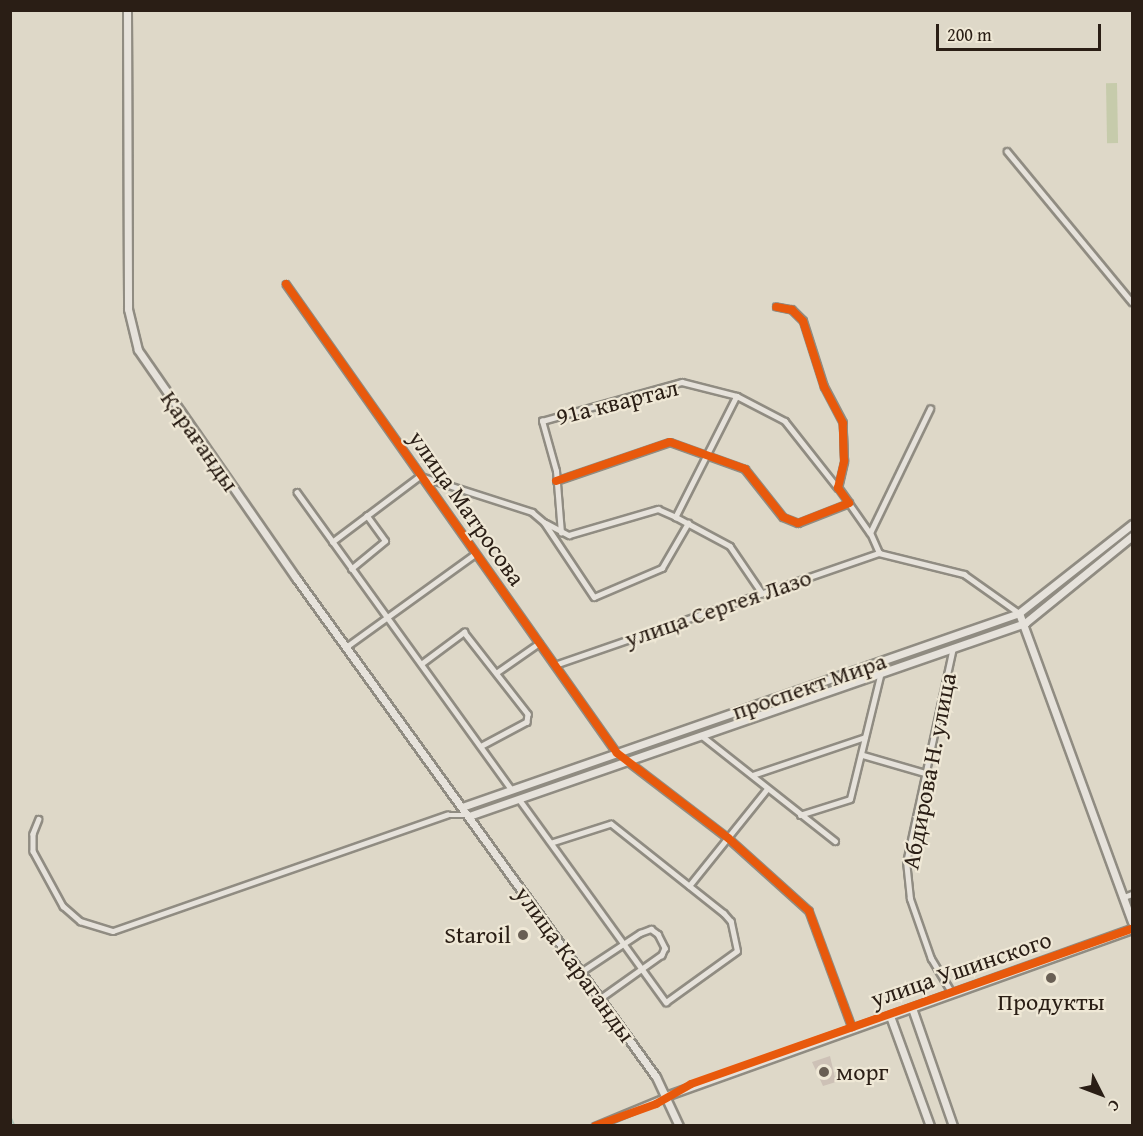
<!DOCTYPE html>
<html>
<head>
<meta charset="utf-8">
<style>
  body { margin:0 }
  #map { position:relative; width:1143px; height:1136px; overflow:hidden; background:#ded8c8; font-family:"Gentium Book Plus",serif }
  div>[style] { position:absolute }
  [style*='--x'] { left:calc(var(--x)*1px); top:calc(var(--y)*1px); width:calc(var(--w)*1px); rotate:calc(var(--a)*1deg) }
  .green>* { inset:0; background:#c6cbab; transform-origin:0 0 }
  .stream>* { height:1.5px; margin:-0.75px; padding:0 0.75px; transform-origin:0.75px; border-radius:0.75px; background:#acc4b7 }
  .building>* { inset:0; background:#cdc1b6 }
  .roads { filter:drop-shadow(2px 0 #908c82) drop-shadow(-2px 0 #908c82) drop-shadow(0 2px #908c82) drop-shadow(0 -2px #908c82) }
  .street>* { height:4.5px; margin:-2.25px; padding:0 2.25px; transform-origin:2.25px; border-radius:2.25px; background:#e6e2db }
  .secondary>* { height:7px; margin:-3.5px; padding:0 3.5px; transform-origin:3.5px; border-radius:3.5px; background:#e6e2db }
  .cycleway>* { height:8px; margin:-4px; padding:0 4px; transform-origin:4px; border-radius:4px; background:#e8590c }
  .dots>* { width:16px; height:16px; translate:-50% -50%; box-sizing:border-box; border:3px solid #efe8d6; border-radius:50% }
  span { translate:-50% -50%; white-space:nowrap; text-align:center; line-height:1.15; -webkit-text-stroke:4.5px #efe8d6; paint-order:stroke }
  .street-label { font-size:24px; color:#2a1e15 }
  .poi-label { font-size:24px; color:#2a1e15 }
  .right { translate:-100% -50%; text-align:right }
  .left { translate:0 -50%; text-align:left }
  .frame { position:absolute; inset:0; border:12px solid #2a1e15; pointer-events:none }
  .north { position:absolute; left:1071px; top:1064px; width:60px; height:60px; -webkit-text-stroke:4px #efe8d6; paint-order:stroke; rotate:132deg; font-size:16px; font-weight:700; line-height:24px; text-align:center; color:#2a1e15 }
  .north::after { content:''; display:block; margin:auto; width:21px; height:27px; background:#2a1e15; clip-path:polygon(50% 0,100% 100%,50% 72%,0 100%) }
  .scale { position:absolute; left:936px; top:24px; width:165px; height:27px; box-sizing:border-box; border:3px solid #2a1e15; border-top:0; padding-left:8px; font-size:18px; line-height:21px; white-space:nowrap; color:#2a1e15; -webkit-text-stroke:4px #efe8d6; paint-order:stroke }
</style>
</head>
<body>
<div id="map">
  <div class="green">
    <div style="left:1117px;top:83px;width:60px;height:11px;rotate:89deg"></div>
  </div>
  <div class="stream">
    <div style="--x:10;--y:1115;--w:12;--a:66"></div>
  </div>
  <div class="building">
    <div style="clip-path:polygon(830px 1056px,836px 1082px,823px 1086px,812px 1062px)"></div>
  </div>
  <div class="roads">
    <div class="street">
      <div style="--x:1007;--y:151;--w:196;--a:50.4"></div>
      <div style="--x:286;--y:284;--w:574;--a:54.79"></div>
      <div style="--x:617;--y:753;--w:140;--a:37.4"></div>
      <div style="--x:728;--y:838;--w:109;--a:42"></div>
      <div style="--x:809;--y:911;--w:124;--a:69.7"></div>
      <div style="--x:737;--y:396;--w:136;--a:116.8"></div>
      <div style="--x:676;--y:517;--w:61;--a:28.2"></div>
      <div style="--x:730;--y:546;--w:57;--a:55.8"></div>
      <div style="--x:556;--y:481;--w:120;--a:-18.9"></div>
      <div style="--x:670;--y:442;--w:80;--a:19.8"></div>
      <div style="--x:745;--y:469;--w:61;--a:51.6"></div>
      <div style="--x:783;--y:517;--w:16;--a:22"></div>
      <div style="--x:798;--y:523;--w:55;--a:-21.4"></div>
      <div style="--x:849;--y:503;--w:19;--a:-126"></div>
      <div style="--x:838;--y:488;--w:28;--a:-77"></div>
      <div style="--x:844;--y:461;--w:38;--a:-92"></div>
      <div style="--x:843;--y:423;--w:41;--a:-117.8"></div>
      <div style="--x:824;--y:387;--w:69;--a:-107.7"></div>
      <div style="--x:803;--y:321;--w:16;--a:-135"></div>
      <div style="--x:792;--y:310;--w:16;--a:-169"></div>
      <div style="--x:297;--y:492;--w:367;--a:54.2"></div>
      <div style="--x:849;--y:503;--w:37;--a:55"></div>
      <div style="--x:546;--y:523;--w:26;--a:28"></div>
      <div style="--x:569;--y:535;--w:93;--a:-16.3"></div>
      <div style="--x:658;--y:509;--w:20;--a:24"></div>
      <div style="--x:561;--y:533;--w:62;--a:-94.6"></div>
      <div style="--x:556;--y:471;--w:52;--a:-105.6"></div>
      <div style="--x:542;--y:421;--w:145;--a:-15.6"></div>
      <div style="--x:682;--y:382;--w:57;--a:14.3"></div>
      <div style="--x:737;--y:396;--w:54;--a:27.5"></div>
      <div style="--x:785;--y:421;--w:85;--a:51.7"></div>
      <div style="--x:332;--y:542;--w:110;--a:-36.9"></div>
      <div style="--x:420;--y:476;--w:118;--a:17.8"></div>
      <div style="--x:532;--y:512;--w:16;--a:40"></div>
      <div style="--x:544;--y:522;--w:90;--a:56.3"></div>
      <div style="--x:594;--y:597;--w:74;--a:-23.1"></div>
      <div style="--x:662;--y:568;--w:52;--a:-60"></div>
      <div style="--x:879;--y:553;--w:88;--a:13.9"></div>
      <div style="--x:964;--y:574;--w:67;--a:35.3"></div>
      <div style="--x:351;--y:569;--w:44;--a:-39.5"></div>
      <div style="--x:385;--y:541;--w:31;--a:-126"></div>
      <div style="--x:346;--y:647;--w:159;--a:-35.8"></div>
      <div style="--x:421;--y:664;--w:54;--a:-36.7"></div>
      <div style="--x:464;--y:632;--w:104;--a:52"></div>
      <div style="--x:528;--y:714;--w:8;--a:97"></div>
      <div style="--x:527;--y:722;--w:51;--a:151.9"></div>
      <div style="--x:558;--y:664;--w:340;--a:-19.1"></div>
      <div style="--x:879;--y:553;--w:22;--a:-114"></div>
      <div style="--x:870;--y:533;--w:138;--a:-64.2"></div>
      <div style="--x:496;--y:673;--w:52;--a:-34.9"></div>
      <div style="--x:701;--y:735;--w:171;--a:38.3"></div>
      <div style="--x:863;--y:755;--w:65;--a:16.2"></div>
      <div style="--x:753;--y:775;--w:118;--a:-18.7"></div>
      <div style="--x:519;--y:799;--w:251;--a:54.1"></div>
      <div style="--x:666;--y:1002;--w:87;--a:-35.7"></div>
      <div style="--x:737;--y:951;--w:30;--a:-102"></div>
      <div style="--x:731;--y:922;--w:11;--a:-131"></div>
      <div style="--x:724;--y:914;--w:144;--a:-141.5"></div>
      <div style="--x:611;--y:824;--w:62;--a:162.1"></div>
      <div style="--x:800;--y:815;--w:52;--a:-17.7"></div>
      <div style="--x:850;--y:799;--w:131;--a:-76.3"></div>
      <div style="--x:39;--y:819;--w:16;--a:112"></div>
      <div style="--x:33;--y:834;--w:17;--a:90"></div>
      <div style="--x:33;--y:851;--w:63;--a:61.4"></div>
      <div style="--x:63;--y:906;--w:23;--a:41"></div>
      <div style="--x:80;--y:921;--w:34;--a:17"></div>
      <div style="--x:113;--y:931;--w:354;--a:-19.2"></div>
      <div style="--x:447;--y:815;--w:20;--a:0"></div>
      <div style="--x:689;--y:886;--w:124;--a:-51.2"></div>
      <div style="--x:1124;--y:897;--w:9;--a:-21"></div>
      <div style="--x:581;--y:972;--w:71;--a:-33.5"></div>
      <div style="--x:640;--y:933;--w:12;--a:-20"></div>
      <div style="--x:651;--y:929;--w:9;--a:36"></div>
      <div style="--x:658;--y:934;--w:16;--a:63"></div>
      <div style="--x:665;--y:948;--w:8;--a:113"></div>
      <div style="--x:662;--y:955;--w:76;--a:144.6"></div>
      <div style="--x:951;--y:992;--w:39;--a:-121"></div>
      <div style="--x:931;--y:959;--w:64;--a:-109.3"></div>
      <div style="--x:910;--y:899;--w:36;--a:-96"></div>
      <div style="--x:906;--y:863;--w:220;--a:-77.7"></div>
      <div style="--x:595;--y:1126;--w:78;--a:-22.6"></div>
    </div>
    <div class="secondary">
      <div style="--x:127;--y:10;--w:299;--a:89.8"></div>
      <div style="--x:128;--y:309;--w:42;--a:76.3"></div>
      <div style="--x:138;--y:350;--w:277;--a:55.3"></div>
      <div style="--x:296;--y:578;--w:615;--a:54.19"></div>
      <div style="--x:656;--y:1077;--w:54;--a:64.9"></div>
      <div style="--x:1019;--y:613;--w:329;--a:69.9"></div>
      <div style="--x:462;--y:807;--w:590;--a:-19.2"></div>
      <div style="--x:1019;--y:613;--w:144;--a:-38.2"></div>
      <div style="--x:469;--y:816;--w:589;--a:-19.14"></div>
      <div style="--x:1025;--y:623;--w:138;--a:-39.1"></div>
      <div style="--x:912;--y:1008;--w:125;--a:70.8"></div>
      <div style="--x:890;--y:1016;--w:117;--a:70"></div>
      <div style="--x:668;--y:1095;--w:493;--a:-19.7"></div>
    </div>
  </div>
  <div class="cycleway">
    <div style="--x:286;--y:284;--w:574;--a:54.79"></div>
    <div style="--x:617;--y:753;--w:140;--a:37.4"></div>
    <div style="--x:728;--y:838;--w:109;--a:42"></div>
    <div style="--x:809;--y:911;--w:124;--a:69.7"></div>
    <div style="--x:556;--y:481;--w:120;--a:-18.9"></div>
    <div style="--x:670;--y:442;--w:80;--a:19.8"></div>
    <div style="--x:745;--y:469;--w:61;--a:51.6"></div>
    <div style="--x:783;--y:517;--w:16;--a:22"></div>
    <div style="--x:798;--y:523;--w:55;--a:-21.4"></div>
    <div style="--x:849;--y:503;--w:19;--a:-126"></div>
    <div style="--x:838;--y:488;--w:28;--a:-77"></div>
    <div style="--x:844;--y:461;--w:38;--a:-92"></div>
    <div style="--x:843;--y:423;--w:41;--a:-117.8"></div>
    <div style="--x:824;--y:387;--w:69;--a:-107.7"></div>
    <div style="--x:803;--y:321;--w:16;--a:-135"></div>
    <div style="--x:792;--y:310;--w:16;--a:-169"></div>
    <div style="--x:595;--y:1126;--w:65;--a:-19.8"></div>
    <div style="--x:656;--y:1104;--w:40;--a:-29.7"></div>
    <div style="--x:691;--y:1084;--w:467;--a:-19.4"></div>
  </div>
  <div class="dots">
    <div style="left:523px;top:935px;background:#695f54"></div>
    <div style="left:1051px;top:978px;background:#695f54"></div>
    <div style="left:824px;top:1072px;background:#695f54"></div>
  </div>
  <div class="street-label">
    <span style="left:617px;top:402px;rotate:-14deg">91а квартал</span>
    <span style="left:200px;top:441px;rotate:55deg">Қарағанды</span>
    <span style="left:467px;top:508px;rotate:55deg">улица Матросова</span>
    <span style="left:718px;top:608px;rotate:-19deg">улица Сергея Лазо</span>
    <span style="left:809px;top:686px;rotate:-19deg">проспект Мира</span>
    <span style="left:929px;top:771px;rotate:-79deg">Абдирова Н. улица</span>
    <span style="left:575px;top:964px;rotate:54deg">улица Караганды</span>
    <span style="left:961px;top:969px;rotate:-19deg">улица Ушинского</span>
  </div>
  <div class="poi-label">
    <span class="right" style="left:511px;top:935px">Staroil</span>
    <span style="left:1051px;top:1002px">Продукты</span>
    <span class="left" style="left:836px;top:1072px">морг</span>
  </div>
  <div class="frame"></div>
  <div class="north">С</div>
  <div class="scale">200 m</div>
</div>
</body>
</html>
